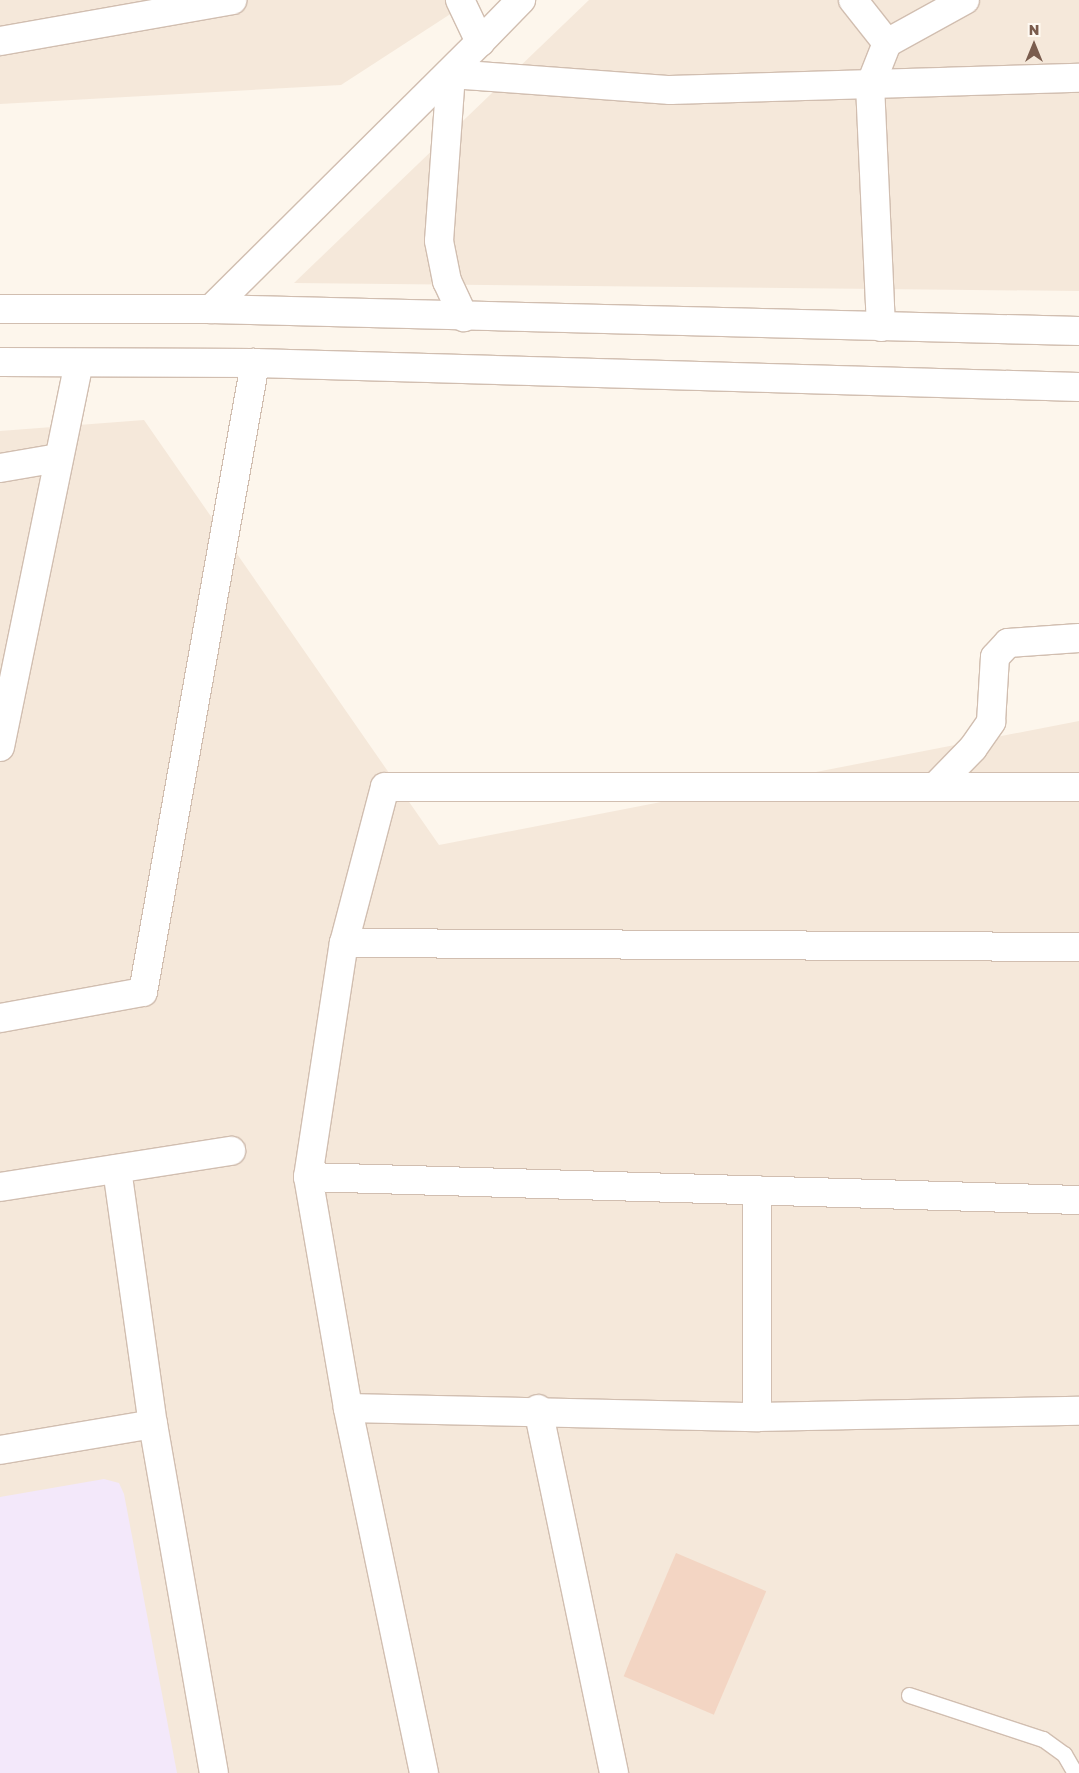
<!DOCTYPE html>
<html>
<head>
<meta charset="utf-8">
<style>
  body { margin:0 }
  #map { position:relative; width:1079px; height:1773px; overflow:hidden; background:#fdf6ec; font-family:"Golos Text",sans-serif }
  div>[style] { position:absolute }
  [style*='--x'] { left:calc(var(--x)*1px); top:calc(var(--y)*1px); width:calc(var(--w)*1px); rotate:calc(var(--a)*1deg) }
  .residential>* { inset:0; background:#f5e8da }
  .education>* { inset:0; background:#f3e8fa }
  .building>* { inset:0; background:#f3d5c3; transform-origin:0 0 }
  .roads { filter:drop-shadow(1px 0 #d1beb0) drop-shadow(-1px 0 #d1beb0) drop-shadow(0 1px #d1beb0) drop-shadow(0 -1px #d1beb0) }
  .lane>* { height:15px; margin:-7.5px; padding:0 7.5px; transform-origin:7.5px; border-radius:7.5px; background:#fff }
  .street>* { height:28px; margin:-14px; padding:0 14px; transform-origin:14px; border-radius:14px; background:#fff }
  span { translate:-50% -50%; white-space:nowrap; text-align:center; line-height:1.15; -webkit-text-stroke:5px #fffaf3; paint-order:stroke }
  .north { position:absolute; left:1009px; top:20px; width:50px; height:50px; -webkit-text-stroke:4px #fffaf3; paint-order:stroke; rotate:0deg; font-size:14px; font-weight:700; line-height:20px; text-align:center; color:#7a5c4d }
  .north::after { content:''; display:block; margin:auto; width:18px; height:22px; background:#7a5c4d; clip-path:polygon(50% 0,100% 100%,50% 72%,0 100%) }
</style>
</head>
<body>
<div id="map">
  <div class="residential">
    <div style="clip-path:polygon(0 0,472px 0,341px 85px,0 104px)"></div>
    <div style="clip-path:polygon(589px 0,1079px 0,1079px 291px,294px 283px)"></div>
    <div style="clip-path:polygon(144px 420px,439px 845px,1079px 721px,1079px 1773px,0 1773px,0 431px)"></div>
  </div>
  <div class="education">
    <div style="clip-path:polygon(104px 1479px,119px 1483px,124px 1494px,177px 1773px,0 1773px,0 1497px)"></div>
  </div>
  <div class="building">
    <div style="left:676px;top:1553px;width:98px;height:134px;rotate:23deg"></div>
  </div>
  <div class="roads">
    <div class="lane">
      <div style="--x:909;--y:1695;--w:141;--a:18.2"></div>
      <div style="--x:1043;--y:1739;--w:26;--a:36"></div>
      <div style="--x:1064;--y:1754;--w:22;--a:60"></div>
    </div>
    <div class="street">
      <div style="--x:460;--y:0;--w:47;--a:64.5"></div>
      <div style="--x:480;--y:42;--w:59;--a:-45.7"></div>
      <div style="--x:853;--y:0;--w:55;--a:51.7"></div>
      <div style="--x:0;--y:41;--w:236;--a:-10"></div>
      <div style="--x:451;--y:74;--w:220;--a:4.2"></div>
      <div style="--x:670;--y:90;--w:409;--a:-1.7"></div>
      <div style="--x:451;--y:74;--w:167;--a:94.1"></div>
      <div style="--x:439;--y:241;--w:41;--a:78.7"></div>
      <div style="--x:447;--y:281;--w:40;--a:65"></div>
      <div style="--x:0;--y:309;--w:211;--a:0"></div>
      <div style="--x:211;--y:309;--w:868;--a:1.45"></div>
      <div style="--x:211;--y:309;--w:379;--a:-44.8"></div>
      <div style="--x:881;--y:327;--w:241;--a:-92.6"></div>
      <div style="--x:870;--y:86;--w:46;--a:-68.4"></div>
      <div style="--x:887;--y:43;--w:89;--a:-28.9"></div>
      <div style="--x:0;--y:362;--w:255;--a:0.2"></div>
      <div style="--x:255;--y:363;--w:824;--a:1.67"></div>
      <div style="--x:0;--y:468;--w:59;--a:-9.8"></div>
      <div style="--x:0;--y:747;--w:392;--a:-78.4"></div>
      <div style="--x:935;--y:787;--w:54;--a:-45.7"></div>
      <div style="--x:973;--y:748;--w:32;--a:-55"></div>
      <div style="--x:991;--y:722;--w:65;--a:-86.5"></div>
      <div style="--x:995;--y:657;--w:19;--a:-47"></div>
      <div style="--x:1008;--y:643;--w:71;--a:-4"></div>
      <div style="--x:344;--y:943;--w:735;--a:0.31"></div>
      <div style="--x:0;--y:1018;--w:145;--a:-10.3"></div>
      <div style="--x:143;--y:992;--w:639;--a:-79.9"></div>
      <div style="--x:117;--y:1169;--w:258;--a:82"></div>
      <div style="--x:153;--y:1424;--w:354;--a:80.1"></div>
      <div style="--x:308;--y:1177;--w:771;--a:1.71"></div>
      <div style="--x:0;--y:1187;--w:234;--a:-8.9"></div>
      <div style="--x:757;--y:1190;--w:227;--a:90"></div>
      <div style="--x:348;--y:1408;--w:409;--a:1.3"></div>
      <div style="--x:757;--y:1417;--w:322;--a:-1.1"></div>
      <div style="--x:538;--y:1409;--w:372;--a:78.2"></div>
      <div style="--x:0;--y:1450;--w:155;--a:-9.6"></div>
      <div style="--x:424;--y:1773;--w:373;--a:-101.8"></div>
      <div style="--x:348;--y:1408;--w:234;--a:-99.8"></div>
      <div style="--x:308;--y:1177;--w:237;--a:-81.3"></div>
      <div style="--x:344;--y:943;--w:161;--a:-75.3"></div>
      <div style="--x:385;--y:787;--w:694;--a:0"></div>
    </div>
  </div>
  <div class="north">N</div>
</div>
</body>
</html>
